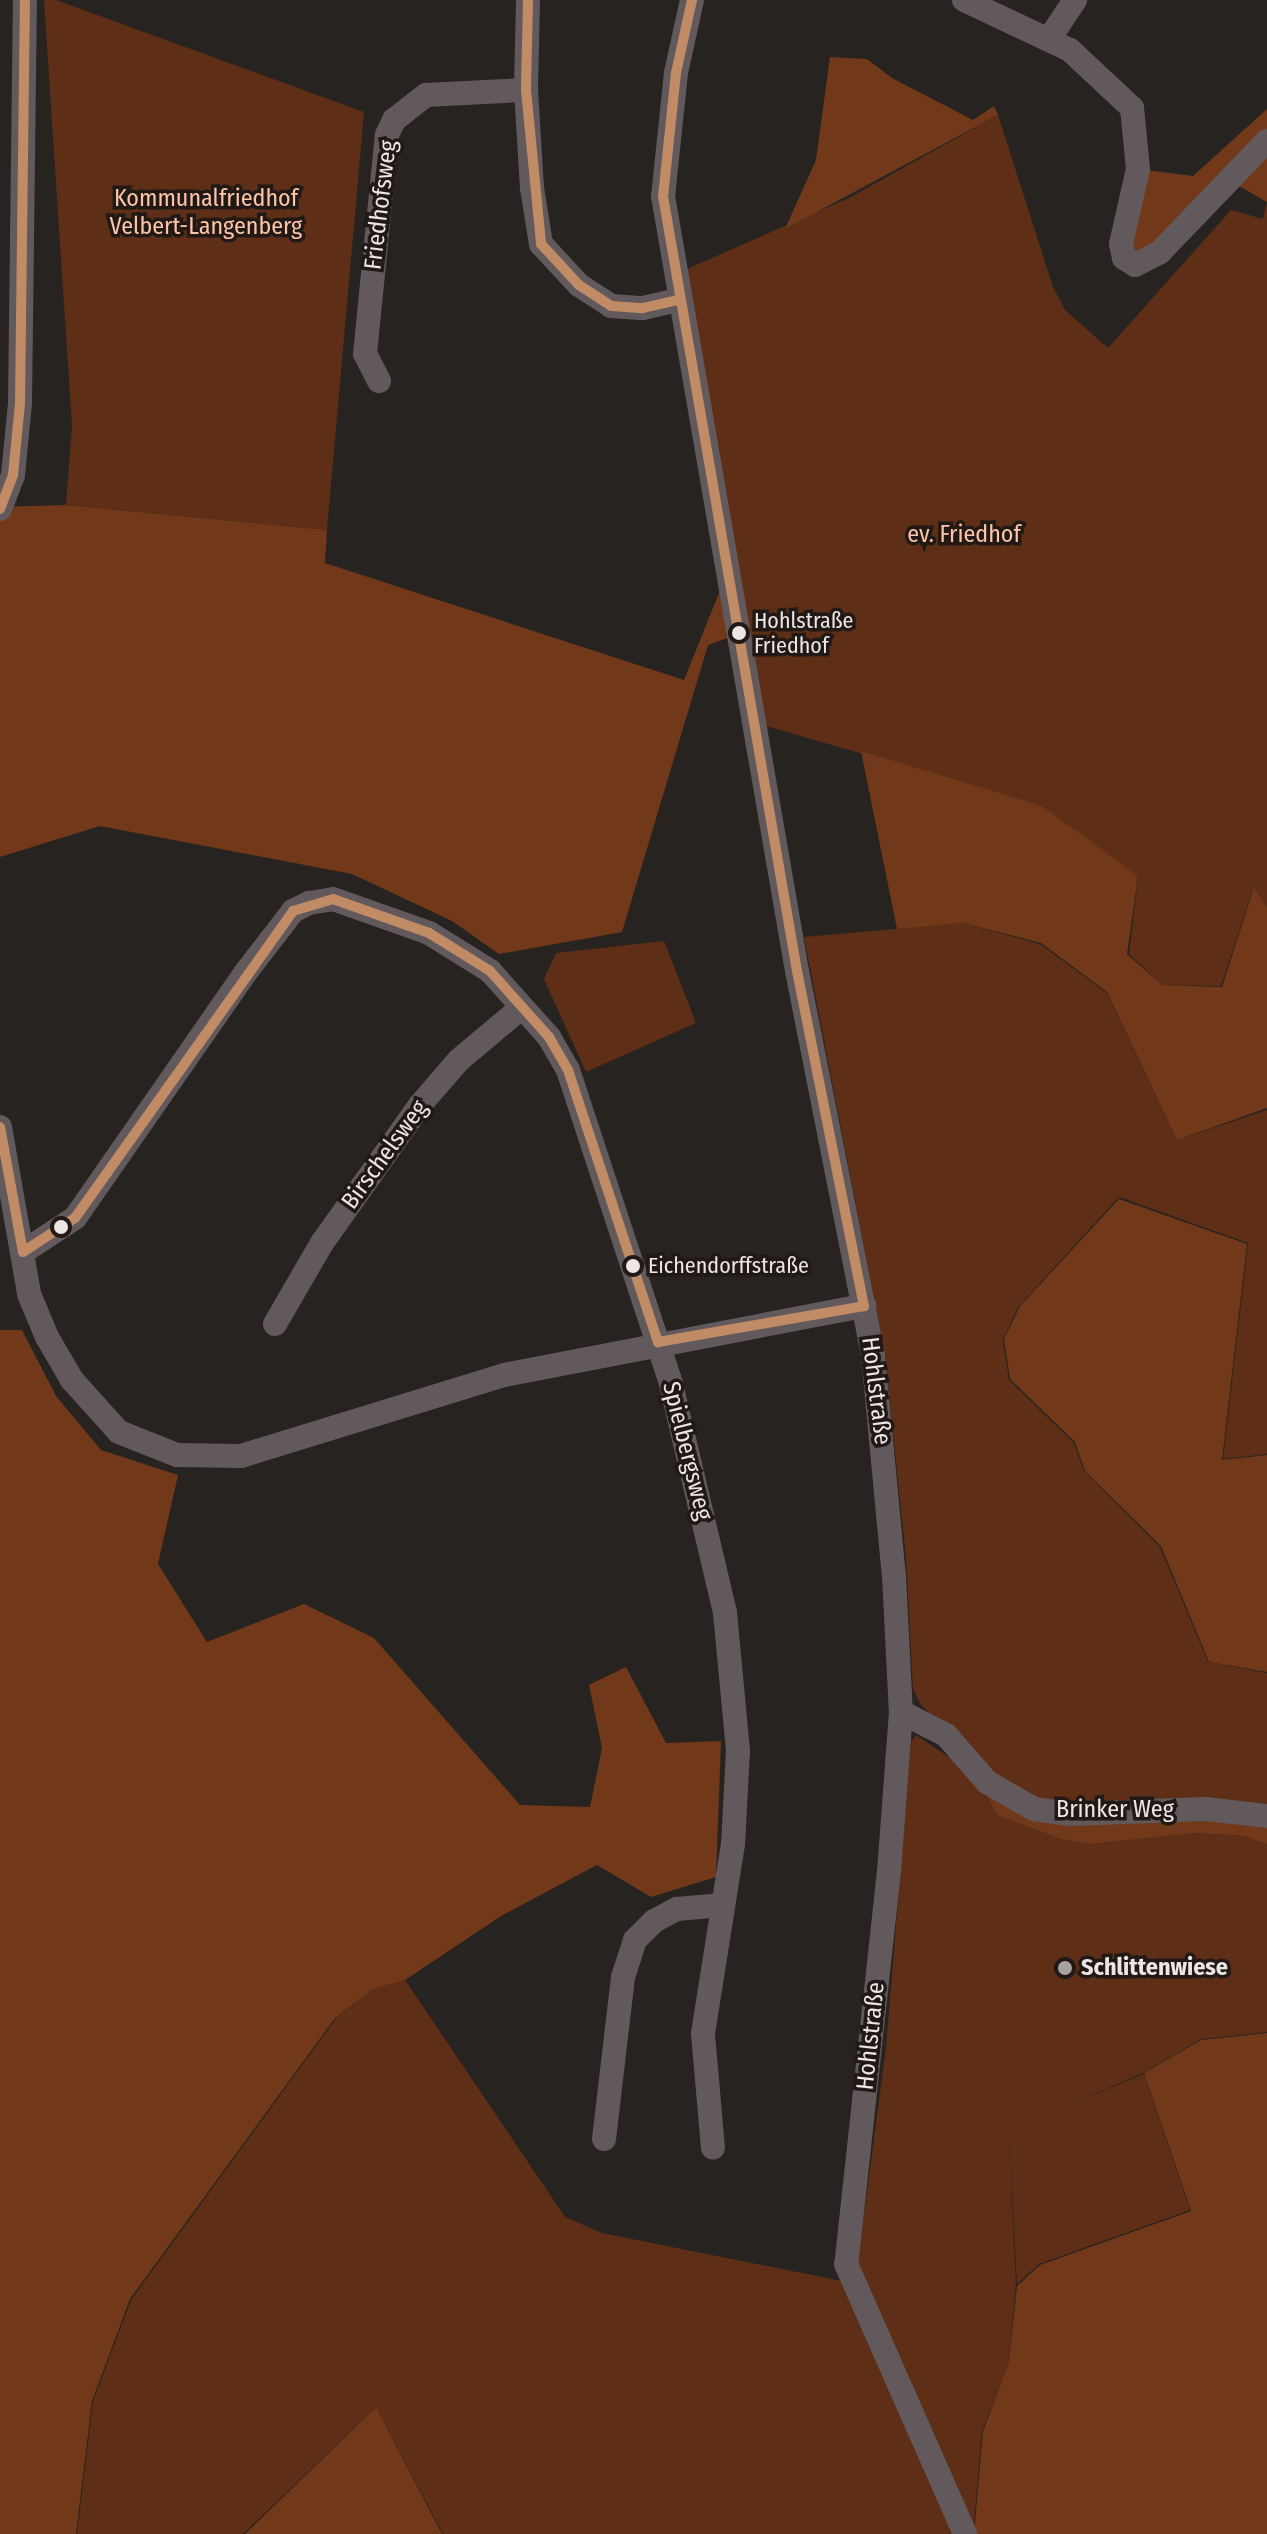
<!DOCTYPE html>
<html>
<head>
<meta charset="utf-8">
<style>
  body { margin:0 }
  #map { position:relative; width:1267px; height:2534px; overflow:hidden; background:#272321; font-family:"Fira Sans Condensed",sans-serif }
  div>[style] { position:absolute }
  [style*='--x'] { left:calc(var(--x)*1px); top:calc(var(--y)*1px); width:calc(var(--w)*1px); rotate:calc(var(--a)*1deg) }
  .green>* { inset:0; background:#5e2f16 }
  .forest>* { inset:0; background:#713919 }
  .minor>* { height:24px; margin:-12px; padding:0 12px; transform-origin:12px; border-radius:12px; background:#62595d }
  .bus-1>* { height:10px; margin:-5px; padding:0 5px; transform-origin:5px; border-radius:5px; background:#c18c65 }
  .dots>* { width:22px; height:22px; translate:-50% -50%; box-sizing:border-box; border:4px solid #201916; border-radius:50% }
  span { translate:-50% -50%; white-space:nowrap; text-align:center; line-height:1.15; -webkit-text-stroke:7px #201916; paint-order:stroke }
  .bus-label { font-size:22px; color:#ece7e4 }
  .left { translate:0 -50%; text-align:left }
  .park-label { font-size:24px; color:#ffc3a6 }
  .street-label { font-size:24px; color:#ece7e4 }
  .poi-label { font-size:24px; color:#ece7e4; font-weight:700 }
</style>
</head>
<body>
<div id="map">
  <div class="green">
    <div style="clip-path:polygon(44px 0,56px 0,364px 112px,327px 530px,66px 505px,72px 426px)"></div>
    <div style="clip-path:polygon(998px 115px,1053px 287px,1065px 310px,1108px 348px,1231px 210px,1263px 219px,1267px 202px,1267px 910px,1254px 886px,1221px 986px,1162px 985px,1129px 954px,1138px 878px,1042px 806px,756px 723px,677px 300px,689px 268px,849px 198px)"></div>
    <div style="clip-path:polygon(963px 923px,1040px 944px,1107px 993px,1177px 1140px,1267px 1110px,1267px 1454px,1223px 1459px,1248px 1243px,1119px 1197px,1018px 1307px,1003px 1340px,1009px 1380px,1074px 1443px,1084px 1471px,1160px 1547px,1208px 1662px,1267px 1673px,1267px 1809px,1037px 1804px,995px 1778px,921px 1705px,913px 1689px,906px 1558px,885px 1355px,804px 937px)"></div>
    <div style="clip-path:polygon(664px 941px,696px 1023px,586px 1072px,544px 979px,556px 953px)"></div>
    <div style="clip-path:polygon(916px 1735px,959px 1764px,984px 1790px,997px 1815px,1061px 1839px,1092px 1844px,1195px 1833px,1244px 1836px,1267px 1844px,1267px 2032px,1201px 2039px,1143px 2073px,1076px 2102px,1144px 2074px,1190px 2210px,1039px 2264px,1017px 2284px,1009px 2129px,1016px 2285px,1009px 2363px,982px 2431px,973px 2534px,443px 2534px,376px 2407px,243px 2534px,77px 2534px,93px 2401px,131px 2300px,337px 2017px,373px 1989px,405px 1980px,565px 2217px,602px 2233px,842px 2281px,854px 2262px,864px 2214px,886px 2048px,911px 1742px)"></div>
  </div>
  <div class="forest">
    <div style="clip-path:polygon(830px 57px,867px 59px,892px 78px,973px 120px,994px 106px,998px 115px,785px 229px,816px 160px)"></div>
    <div style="clip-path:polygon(1267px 109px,1267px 202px,1227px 179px,1135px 265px,1122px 230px,1138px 169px,1193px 176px)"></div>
    <div style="clip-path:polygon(66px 505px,327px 530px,325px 563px,684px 680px,719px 593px,733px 582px,741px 633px,708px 645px,622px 932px,499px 954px,452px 921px,352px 874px,100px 826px,0 857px,0 507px)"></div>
    <div style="clip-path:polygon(861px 751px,1042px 806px,1138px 876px,1127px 954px,1162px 985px,1222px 987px,1254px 887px,1267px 908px,1267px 1108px,1177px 1140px,1107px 992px,1041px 943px,963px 923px,897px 929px)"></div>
    <div style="clip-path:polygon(1119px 1199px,1247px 1244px,1222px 1460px,1267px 1455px,1267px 1672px,1209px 1662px,1161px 1546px,1085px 1471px,1075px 1442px,1010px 1379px,1004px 1339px,1020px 1306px)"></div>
    <div style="clip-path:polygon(0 1330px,22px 1330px,56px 1396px,101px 1450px,178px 1475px,158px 1564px,207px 1642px,304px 1604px,374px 1638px,520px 1805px,590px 1807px,602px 1748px,589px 1685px,626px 1667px,666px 1743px,721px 1741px,716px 1877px,651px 1897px,597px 1865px,501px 1916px,405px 1980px,373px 1989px,335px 2018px,130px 2299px,92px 2401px,76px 2534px,0 2534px)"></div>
    <div style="clip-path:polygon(984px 1790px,1033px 1814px,1202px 1814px,1267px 1823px,1267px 1844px,1244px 1836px,1195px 1833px,1092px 1844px,1061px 1839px,997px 1815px)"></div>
    <div style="clip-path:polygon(1267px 2033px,1267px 2534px,974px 2534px,983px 2431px,1009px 2362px,1017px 2286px,1040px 2265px,1191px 2211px,1144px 2073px,1201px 2040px)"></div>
    <div style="clip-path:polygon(376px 2407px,442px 2534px,245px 2534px)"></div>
  </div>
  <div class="minor">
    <div style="--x:528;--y:0;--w:90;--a:91.3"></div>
    <div style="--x:526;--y:90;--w:98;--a:86.5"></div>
    <div style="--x:532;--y:188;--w:57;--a:80.9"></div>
    <div style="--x:541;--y:244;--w:56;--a:47.2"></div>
    <div style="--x:579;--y:285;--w:38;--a:33"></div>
    <div style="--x:611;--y:306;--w:32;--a:4"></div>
    <div style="--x:643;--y:308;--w:35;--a:-13"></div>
    <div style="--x:692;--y:0;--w:75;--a:102.4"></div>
    <div style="--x:676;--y:73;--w:124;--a:96"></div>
    <div style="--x:663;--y:196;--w:786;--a:80.19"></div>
    <div style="--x:797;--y:971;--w:391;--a:78.8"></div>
    <div style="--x:873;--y:1355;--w:222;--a:84.6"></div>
    <div style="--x:894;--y:1576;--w:136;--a:87.1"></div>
    <div style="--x:901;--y:1712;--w:159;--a:94.3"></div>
    <div style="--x:889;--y:1871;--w:395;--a:96.2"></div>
    <div style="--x:846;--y:2264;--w:295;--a:66.2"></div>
    <div style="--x:964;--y:0;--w:117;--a:25.3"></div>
    <div style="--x:1070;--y:50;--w:85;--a:43.1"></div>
    <div style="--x:1132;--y:108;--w:61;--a:84.4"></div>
    <div style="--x:1138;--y:169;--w:77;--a:102.8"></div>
    <div style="--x:1121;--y:244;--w:14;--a:78"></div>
    <div style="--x:1124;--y:258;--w:13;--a:32"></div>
    <div style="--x:1135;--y:265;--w:28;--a:-27"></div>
    <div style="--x:1160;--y:252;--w:154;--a:-46.1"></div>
    <div style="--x:1049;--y:39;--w:47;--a:-56.3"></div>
    <div style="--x:379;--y:381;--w:30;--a:-117"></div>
    <div style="--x:365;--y:354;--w:220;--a:-84.3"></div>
    <div style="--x:387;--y:135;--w:17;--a:-65"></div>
    <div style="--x:394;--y:120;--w:41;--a:-38"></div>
    <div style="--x:426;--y:95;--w:100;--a:-2.9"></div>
    <div style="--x:0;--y:509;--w:36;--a:-69"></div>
    <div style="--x:13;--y:475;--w:72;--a:-84.4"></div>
    <div style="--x:20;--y:403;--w:403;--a:-89.3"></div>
    <div style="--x:0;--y:1127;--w:169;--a:80.1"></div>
    <div style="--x:29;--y:1294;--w:47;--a:67.3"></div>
    <div style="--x:47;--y:1337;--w:50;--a:59.8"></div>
    <div style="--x:72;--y:1380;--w:70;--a:47.9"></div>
    <div style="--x:119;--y:1432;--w:62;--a:21.6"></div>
    <div style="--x:177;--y:1455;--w:64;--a:0.9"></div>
    <div style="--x:241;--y:1456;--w:275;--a:-17.1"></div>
    <div style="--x:504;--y:1375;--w:367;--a:-10.9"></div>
    <div style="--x:23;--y:1252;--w:62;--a:-33.2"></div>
    <div style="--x:75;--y:1218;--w:300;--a:-55.2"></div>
    <div style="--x:246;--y:972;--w:77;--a:-52.4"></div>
    <div style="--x:293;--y:911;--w:18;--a:-27"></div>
    <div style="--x:309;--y:903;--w:24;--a:-9"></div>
    <div style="--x:333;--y:899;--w:102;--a:19.5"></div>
    <div style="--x:429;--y:933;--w:72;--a:31.9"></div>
    <div style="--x:490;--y:971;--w:89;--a:48.2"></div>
    <div style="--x:549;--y:1037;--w:38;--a:60"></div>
    <div style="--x:568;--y:1070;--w:330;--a:71.8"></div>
    <div style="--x:671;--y:1384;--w:235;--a:76.7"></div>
    <div style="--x:725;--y:1613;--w:138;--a:84.6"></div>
    <div style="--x:738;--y:1750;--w:94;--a:93"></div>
    <div style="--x:733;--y:1844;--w:192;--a:99"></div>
    <div style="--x:703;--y:2034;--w:114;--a:85"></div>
    <div style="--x:275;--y:1324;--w:94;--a:-59.9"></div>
    <div style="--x:322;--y:1243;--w:169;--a:-54.6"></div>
    <div style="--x:420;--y:1105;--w:60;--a:-49.1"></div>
    <div style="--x:459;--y:1060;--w:81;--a:-40"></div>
    <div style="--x:901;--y:1712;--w:51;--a:27.1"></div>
    <div style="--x:946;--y:1735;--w:62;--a:48.9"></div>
    <div style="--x:987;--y:1782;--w:54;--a:29.9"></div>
    <div style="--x:1034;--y:1809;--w:36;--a:8"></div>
    <div style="--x:1070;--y:1814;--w:135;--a:-2.1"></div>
    <div style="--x:1205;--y:1809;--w:62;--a:6.4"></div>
    <div style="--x:604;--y:2139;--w:163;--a:-83.3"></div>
    <div style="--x:623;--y:1977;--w:39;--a:-72"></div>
    <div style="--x:635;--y:1940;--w:27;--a:-45"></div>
    <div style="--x:654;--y:1921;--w:26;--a:-28"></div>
    <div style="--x:677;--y:1909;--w:46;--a:-5"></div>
  </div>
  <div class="bus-1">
    <div style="--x:528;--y:0;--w:90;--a:91.3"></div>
    <div style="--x:526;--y:90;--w:155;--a:84.4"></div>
    <div style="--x:541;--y:244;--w:56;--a:47.2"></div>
    <div style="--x:579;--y:285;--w:38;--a:33"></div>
    <div style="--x:611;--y:306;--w:32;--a:4"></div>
    <div style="--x:643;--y:308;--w:35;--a:-13"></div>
    <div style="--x:692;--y:0;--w:75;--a:102.4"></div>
    <div style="--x:676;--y:73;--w:124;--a:96"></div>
    <div style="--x:663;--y:196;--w:786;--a:80.19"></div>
    <div style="--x:797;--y:971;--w:342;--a:78.7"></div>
    <div style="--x:0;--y:509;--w:36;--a:-69"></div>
    <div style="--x:13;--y:475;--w:72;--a:-84.4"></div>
    <div style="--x:20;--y:403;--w:403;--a:-89.3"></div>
    <div style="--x:0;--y:1127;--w:127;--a:79.6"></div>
    <div style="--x:23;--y:1252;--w:62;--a:-33.2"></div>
    <div style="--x:75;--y:1218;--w:377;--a:-54.6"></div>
    <div style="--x:293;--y:911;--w:42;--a:-16.7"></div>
    <div style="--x:333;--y:899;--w:102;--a:19.5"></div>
    <div style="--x:429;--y:933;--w:72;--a:31.9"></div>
    <div style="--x:490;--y:971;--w:89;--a:48.2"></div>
    <div style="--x:549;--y:1037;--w:38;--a:60"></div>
    <div style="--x:568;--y:1070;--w:287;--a:71.7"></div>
    <div style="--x:658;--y:1342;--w:209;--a:-9.9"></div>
  </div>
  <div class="dots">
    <div style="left:739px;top:633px;background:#ece7e4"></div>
    <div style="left:61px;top:1227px;background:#ece7e4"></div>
    <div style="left:633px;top:1266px;background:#ece7e4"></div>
    <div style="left:1065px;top:1968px;background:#a7a2a0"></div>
  </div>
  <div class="bus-label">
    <span class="left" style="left:754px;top:633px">Hohlstraße<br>Friedhof</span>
    <span class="left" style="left:648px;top:1266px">Eichendorffstraße</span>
  </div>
  <div class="park-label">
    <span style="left:206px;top:213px">Kommunalfriedhof<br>Velbert-Langenberg</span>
    <span style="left:964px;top:535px">ev. Friedhof</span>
  </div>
  <div class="street-label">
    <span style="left:381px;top:205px;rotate:-83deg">Friedhofsweg</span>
    <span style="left:385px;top:1155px;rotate:-54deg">Birschelsweg</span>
    <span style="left:876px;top:1391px;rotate:83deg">Hohlstraße</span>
    <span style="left:687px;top:1451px;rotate:76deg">Spielbergsweg</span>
    <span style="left:1115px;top:1810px">Brinker Weg</span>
    <span style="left:871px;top:2036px;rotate:-84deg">Hohlstraße</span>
  </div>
  <div class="poi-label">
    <span class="left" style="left:1081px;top:1968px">Schlittenwiese</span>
  </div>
</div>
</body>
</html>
